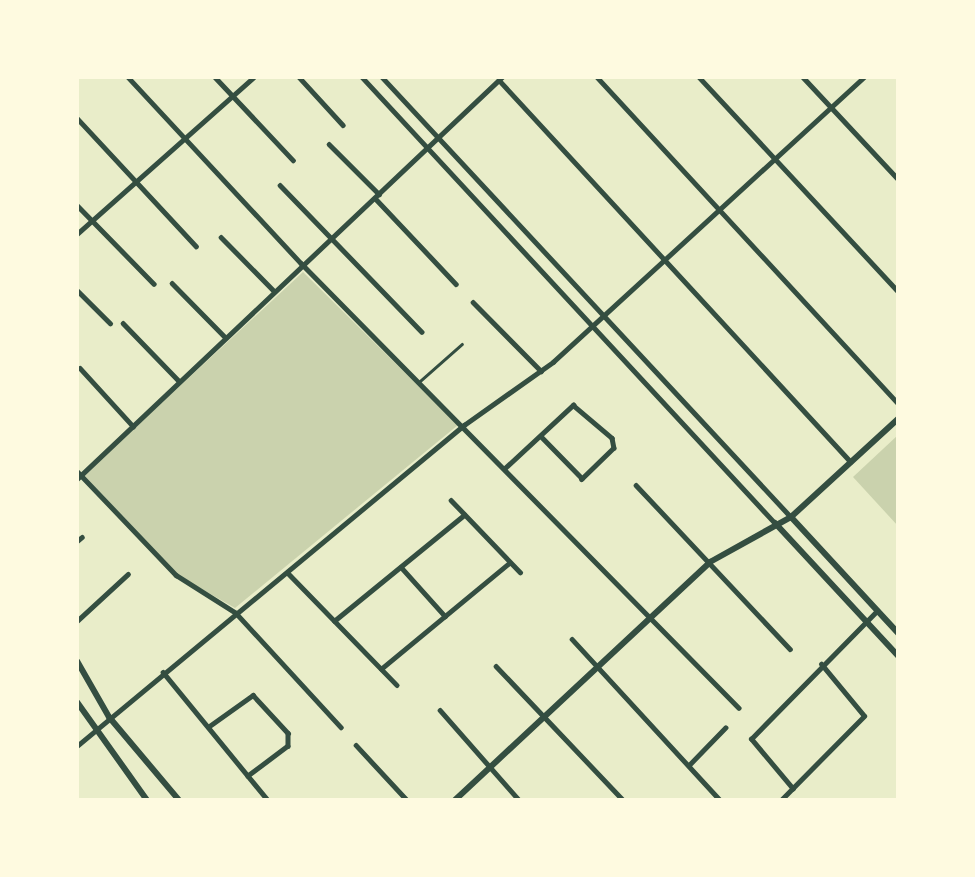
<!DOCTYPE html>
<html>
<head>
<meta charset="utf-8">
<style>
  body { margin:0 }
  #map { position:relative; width:975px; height:877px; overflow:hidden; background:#e9edc9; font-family:"Source Sans 3",sans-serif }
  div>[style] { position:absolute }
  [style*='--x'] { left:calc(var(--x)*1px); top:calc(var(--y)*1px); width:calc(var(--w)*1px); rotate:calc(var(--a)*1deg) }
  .green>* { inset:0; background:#cad2ad }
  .service>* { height:2.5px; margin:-1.25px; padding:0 1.25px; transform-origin:1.25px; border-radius:1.25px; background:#344e41 }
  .minor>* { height:4.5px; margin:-2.25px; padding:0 2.25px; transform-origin:2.25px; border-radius:2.25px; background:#344e41 }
  .tertiary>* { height:6px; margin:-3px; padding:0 3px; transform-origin:3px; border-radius:3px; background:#344e41 }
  span { translate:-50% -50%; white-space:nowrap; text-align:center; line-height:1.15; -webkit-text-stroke:7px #fefae0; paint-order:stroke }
  .frame { position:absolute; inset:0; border:79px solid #fefae0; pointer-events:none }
</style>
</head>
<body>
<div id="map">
  <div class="green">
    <div style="clip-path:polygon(303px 272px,458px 425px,235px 608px,179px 576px,84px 475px)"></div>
    <div style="clip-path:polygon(898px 435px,898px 526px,853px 477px)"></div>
  </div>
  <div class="service">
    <div style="--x:419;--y:382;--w:57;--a:-41.5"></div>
  </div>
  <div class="minor">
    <div style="--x:128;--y:77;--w:254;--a:47.1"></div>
    <div style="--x:301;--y:263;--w:624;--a:45.45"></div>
    <div style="--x:215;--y:77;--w:114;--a:46.8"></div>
    <div style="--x:299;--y:77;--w:65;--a:47.5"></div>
    <div style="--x:362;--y:77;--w:608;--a:47.2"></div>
    <div style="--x:382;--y:77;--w:601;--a:47.09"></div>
    <div style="--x:597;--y:77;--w:444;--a:47.3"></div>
    <div style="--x:699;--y:77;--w:292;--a:47.1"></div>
    <div style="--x:803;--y:77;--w:139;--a:47"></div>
    <div style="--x:499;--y:80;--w:519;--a:47.34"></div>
    <div style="--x:77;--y:118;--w:175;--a:47.1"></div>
    <div style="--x:329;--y:144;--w:71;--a:45"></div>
    <div style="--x:280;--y:185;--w:204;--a:46"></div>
    <div style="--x:375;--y:198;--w:118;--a:46.7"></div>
    <div style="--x:77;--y:205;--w:110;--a:45.7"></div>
    <div style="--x:77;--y:234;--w:237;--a:-41.6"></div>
    <div style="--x:221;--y:237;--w:74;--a:45.5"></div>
    <div style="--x:172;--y:283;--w:76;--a:45.5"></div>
    <div style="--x:77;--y:290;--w:47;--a:45"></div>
    <div style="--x:473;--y:302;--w:97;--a:45.4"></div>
    <div style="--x:123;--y:323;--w:81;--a:46"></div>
    <div style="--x:80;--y:368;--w:79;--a:47.6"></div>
    <div style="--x:505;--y:468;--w:93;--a:-42.8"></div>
    <div style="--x:573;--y:405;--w:51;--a:40.2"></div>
    <div style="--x:612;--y:438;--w:10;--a:79"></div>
    <div style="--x:614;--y:448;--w:45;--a:135.9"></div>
    <div style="--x:582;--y:479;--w:59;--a:-134.3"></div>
    <div style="--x:77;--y:471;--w:144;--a:46.4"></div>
    <div style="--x:176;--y:575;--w:71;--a:32.3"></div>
    <div style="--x:236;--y:613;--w:155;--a:47.4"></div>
    <div style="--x:77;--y:479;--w:585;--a:-43.41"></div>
    <div style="--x:636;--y:485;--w:225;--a:46.8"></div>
    <div style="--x:451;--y:500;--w:100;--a:46.2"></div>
    <div style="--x:77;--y:541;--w:6;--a:-39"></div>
    <div style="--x:401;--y:567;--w:66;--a:48.1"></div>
    <div style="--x:288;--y:573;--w:156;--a:45.8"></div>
    <div style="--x:77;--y:621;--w:69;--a:-42.7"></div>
    <div style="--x:334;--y:621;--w:168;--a:-39.2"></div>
    <div style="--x:572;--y:639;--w:219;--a:47.4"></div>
    <div style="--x:496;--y:666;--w:185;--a:46.5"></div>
    <div style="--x:381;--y:669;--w:166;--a:-39.6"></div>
    <div style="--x:163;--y:672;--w:164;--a:50.7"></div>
    <div style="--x:440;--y:710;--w:120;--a:48.7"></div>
    <div style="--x:208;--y:727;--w:55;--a:-35.4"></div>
    <div style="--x:253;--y:695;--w:52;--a:47.4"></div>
    <div style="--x:288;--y:733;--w:13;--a:90"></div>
    <div style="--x:288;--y:746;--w:50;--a:143.1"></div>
    <div style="--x:356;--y:745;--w:75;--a:47.2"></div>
    <div style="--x:77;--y:746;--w:503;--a:-39.67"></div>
    <div style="--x:464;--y:425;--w:109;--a:-35.3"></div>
    <div style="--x:553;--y:362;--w:422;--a:-42.5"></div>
    <div style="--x:689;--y:765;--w:52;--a:-45.8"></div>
    <div style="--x:793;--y:789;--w:65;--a:-130"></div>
    <div style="--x:751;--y:739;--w:180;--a:-45.5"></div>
    <div style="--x:781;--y:800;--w:118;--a:-45.3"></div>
    <div style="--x:864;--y:716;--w:67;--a:-129.6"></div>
  </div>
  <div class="tertiary">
    <div style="--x:791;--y:517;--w:158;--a:47.3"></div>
    <div style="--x:775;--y:523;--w:181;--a:47.2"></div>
    <div style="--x:77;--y:661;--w:64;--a:60.3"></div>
    <div style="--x:109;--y:717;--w:109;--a:49.9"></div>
    <div style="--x:77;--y:702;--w:120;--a:54.5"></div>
    <div style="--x:455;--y:800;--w:349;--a:-43"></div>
    <div style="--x:710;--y:562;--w:93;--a:-29.1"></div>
    <div style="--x:791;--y:517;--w:145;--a:-42.5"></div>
  </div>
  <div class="frame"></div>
</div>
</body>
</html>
